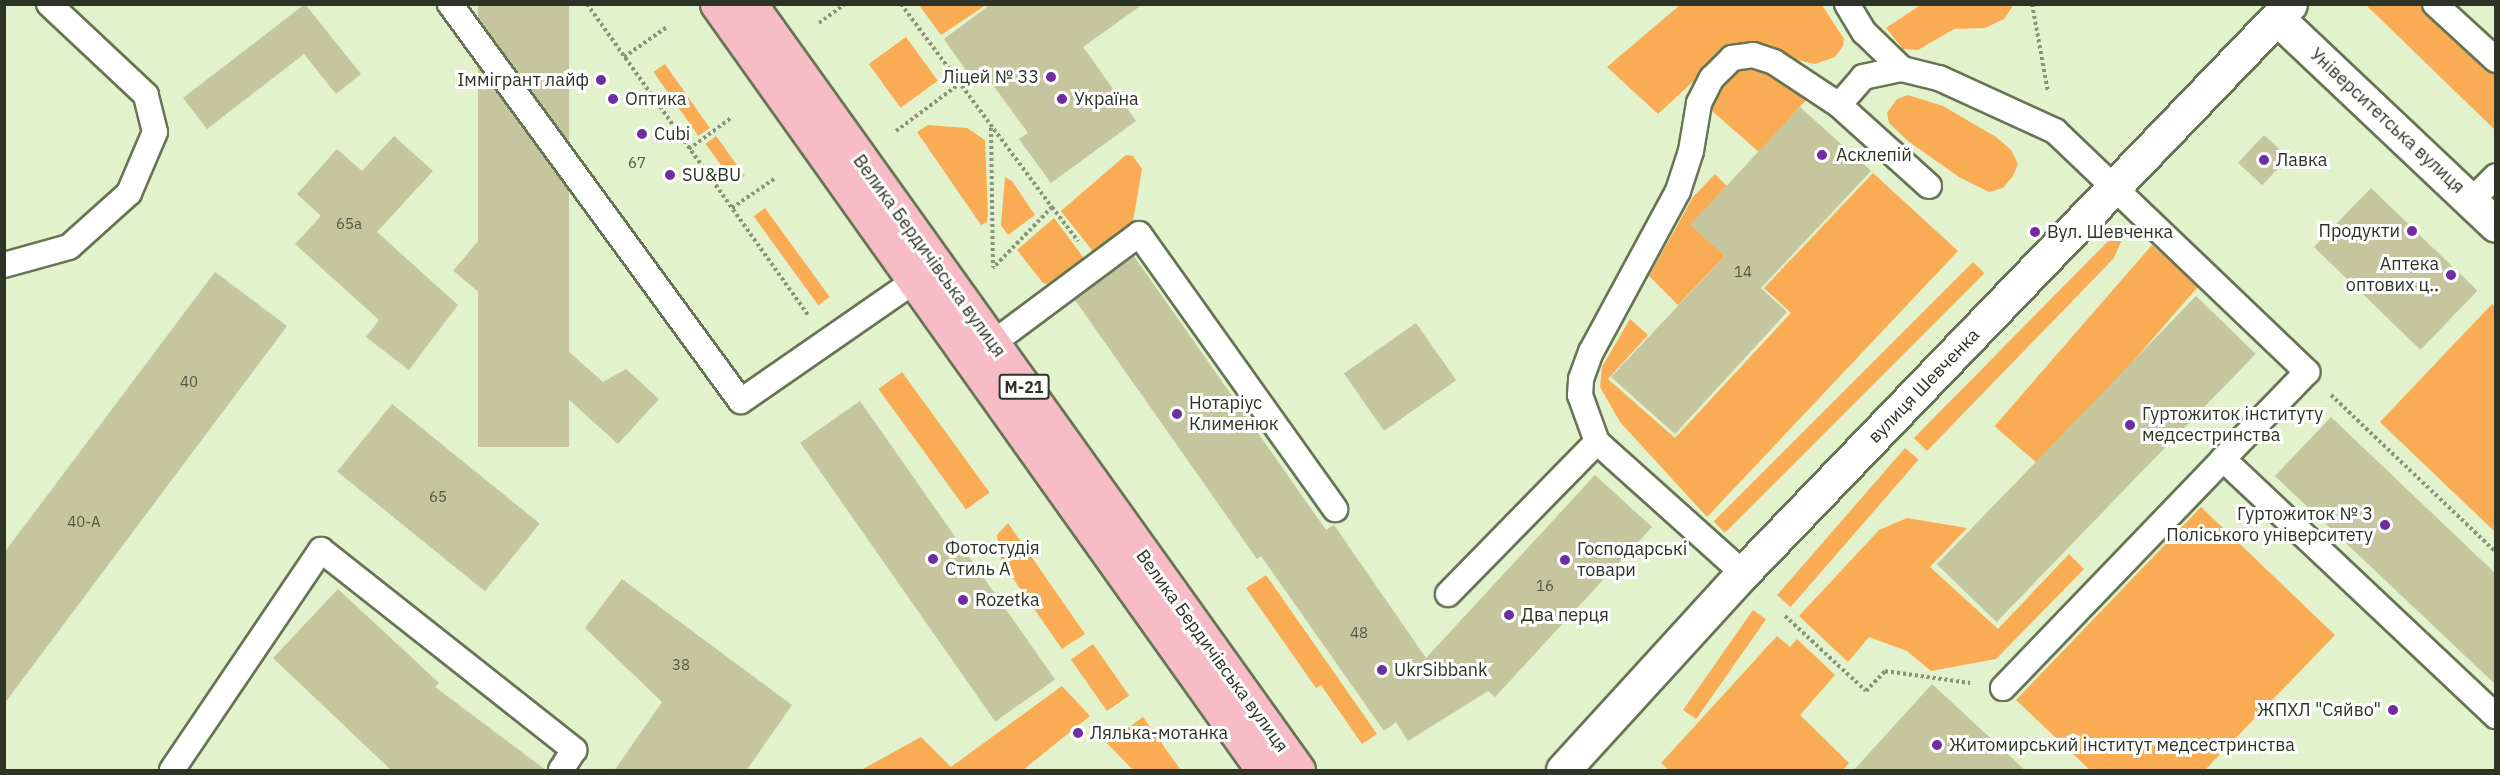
<!DOCTYPE html>
<html>
<head>
<meta charset="utf-8">
<style>
  body { margin:0 }
  #map { position:relative; width:2500px; height:775px; overflow:hidden; background:#e1f2cc; font-family:"IBM Plex Sans",sans-serif }
  div>[style] { position:absolute }
  [style*='--x'] { left:calc(var(--x)*1px); top:calc(var(--y)*1px); width:calc(var(--w)*1px); rotate:calc(var(--a)*1deg) }
  .green>* { inset:0; background:#f9ac54; transform-origin:0 0 }
  .building>* { inset:0; background:#c5c59e; transform-origin:0 0 }
  .path>* { height:4px; margin-top:-2px; transform-origin:0; background:repeating-linear-gradient(90deg,#88947a 0 3px,transparent 0 6px) }
  .roads { filter:drop-shadow(2px 0 #667553) drop-shadow(-2px 0 #667553) drop-shadow(0 2px #667553) drop-shadow(0 -2px #667553) }
  .service>* { height:24px; margin:-12px; padding:0 12px; transform-origin:12px; border-radius:12px; background:#fff }
  .minor>* { height:33px; margin:-16.5px; padding:0 16.5px; transform-origin:16.5px; border-radius:16.5px; background:#fff }
  .tertiary>* { height:33px; margin:-16.5px; padding:0 16.5px; transform-origin:16.5px; border-radius:16.5px; background:#fff }
  .trunk>* { height:33px; margin:-16.5px; padding:0 16.5px; transform-origin:16.5px; border-radius:16.5px; background:#f7bcc6 }
  .dots>* { width:16px; height:16px; translate:-50% -50%; box-sizing:border-box; border:3px solid #fff; border-radius:50% }
  span { translate:-50% -50%; white-space:nowrap; text-align:center; line-height:1.15; -webkit-text-stroke:6px #fff; paint-order:stroke }
  .number-label { font-size:15px; color:#535843 }
  .number-label span { -webkit-text-stroke-width:0 }
  .shield-label span { padding:2px 4px; background:#fff; border:2px solid; border-radius:4px; -webkit-text-stroke-width:0 }
  .shield-label { font-size:16px; color:#2d3425; font-weight:700 }
  .poi-label { font-size:18px; color:#2d3425 }
  .right { translate:-100% -50%; text-align:right }
  .left { translate:0 -50%; text-align:left }
  .street-label { font-size:18px; color:#2d3425 }
  .frame { position:absolute; inset:0; border:6px solid #2d3425; pointer-events:none }
</style>
</head>
<body>
<div id="map">
  <div class="green">
    <div style="clip-path:polygon(1922px 4px,2012px 4px,2012px 7px,2004px 19px,1985px 28px,1954px 29px,1918px 50px,1903px 49px,1886px 28px)"></div>
    <div style="clip-path:polygon(919px 5px,986px 5px,941px 35px)"></div>
    <div style="clip-path:polygon(1680px 5px,1822px 5px,1844px 39px,1843px 46px,1835px 57px,1815px 64px,1793px 59px,1775px 47px,1757px 42px,1733px 45px,1658px 114px,1607px 67px)"></div>
    <div style="clip-path:polygon(2423px 5px,2495px 69px,2495px 130px,2367px 6px)"></div>
    <div style="left:906px;top:37px;width:54px;height:46px;rotate:54deg"></div>
    <div style="left:665px;top:64px;width:78px;height:14px;rotate:55deg"></div>
    <div style="clip-path:polygon(1746px 65px,1767px 70px,1807px 99px,1759px 152px,1712px 111px,1711px 105px,1714px 93px,1739px 68px)"></div>
    <div style="clip-path:polygon(1908px 95px,1943px 106px,1996px 137px,2011px 150px,2018px 164px,2013px 176px,2003px 188px,1989px 192px,1959px 177px,1908px 141px,1889px 123px,1887px 113px,1897px 99px)"></div>
    <div style="clip-path:polygon(928px 125px,967px 128px,985px 140px,988px 214px,987px 222px,981px 225px,917px 132px)"></div>
    <div style="left:716px;top:136px;width:49px;height:13px;rotate:54deg"></div>
    <div style="clip-path:polygon(1126px 155px,1133px 156px,1142px 169px,1132px 227px,1095px 254px,1061px 211px)"></div>
    <div style="clip-path:polygon(1873px 173px,1958px 251px,1707px 517px,1620px 422px,1600px 387px,1602px 367px,1630px 319px,1648px 335px,1608px 379px,1675px 438px,1791px 313px,1764px 288px)"></div>
    <div style="clip-path:polygon(1715px 174px,1727px 186px,1691px 225px,1725px 256px,1678px 305px,1649px 276px,1693px 197px)"></div>
    <div style="clip-path:polygon(1005px 177px,1012px 181px,1035px 215px,1008px 235px,1001px 225px)"></div>
    <div style="left:765px;top:208px;width:110px;height:14px;rotate:54deg"></div>
    <div style="clip-path:polygon(1054px 218px,1086px 261px,1053px 285px,1043px 283px,1017px 250px)"></div>
    <div style="clip-path:polygon(2120px 229px,2122px 239px,2114px 258px,1927px 451px,1914px 438px)"></div>
    <div style="left:2152px;top:245px;width:62px;height:240px;rotate:41deg"></div>
    <div style="left:1973px;top:262px;width:16px;height:367px;rotate:45deg"></div>
    <div style="clip-path:polygon(2492px 304px,2496px 308px,2495px 532px,2380px 422px)"></div>
    <div style="left:902px;top:372px;width:149px;height:29px;rotate:54deg"></div>
    <div style="left:1905px;top:448px;width:18px;height:195px;rotate:41deg"></div>
    <div style="clip-path:polygon(2201px 507px,2335px 635px,2205px 770px,2090px 770px,2016px 700px)"></div>
    <div style="clip-path:polygon(1907px 518px,1967px 528px,1930px 567px,1998px 629px,2069px 554px,2084px 569px,1996px 659px,1931px 671px,1907px 651px,1869px 637px,1848px 662px,1799px 616px,1879px 530px)"></div>
    <div style="clip-path:polygon(1008px 523px,1085px 634px,1062px 649px,1001px 561px,997px 535px)"></div>
    <div style="clip-path:polygon(1266px 575px,1377px 734px,1362px 744px,1321px 685px,1316px 688px,1246px 588px)"></div>
    <div style="left:1753px;top:610px;width:16px;height:122px;rotate:35deg"></div>
    <div style="clip-path:polygon(1777px 636px,1790px 647px,1797px 639px,1835px 675px,1800px 715px,1849px 763px,1843px 770px,1669px 770px,1661px 763px)"></div>
    <div style="left:1093px;top:644px;width:63px;height:27px;rotate:55deg"></div>
    <div style="clip-path:polygon(1062px 686px,1090px 716px,1023px 770px,861px 770px,921px 737px,951px 767px)"></div>
    <div style="clip-path:polygon(1143px 717px,1180px 769px,1178px 770px,1133px 770px,1107px 743px)"></div>
  </div>
  <div class="building">
    <div style="clip-path:polygon(305px 4px,361px 74px,336px 94px,304px 54px,207px 129px,183px 98px)"></div>
    <div style="left:478px;top:4px;width:91px;height:443px"></div>
    <div style="clip-path:polygon(991px 4px,1143px 4px,1083px 47px,1136px 121px,1051px 183px,1019px 139px,1028px 133px,982px 70px,971px 78px,944px 39px)"></div>
    <div style="clip-path:polygon(1800px 107px,1871px 171px,1761px 288px,1787px 312px,1675px 434px,1611px 377px,1725px 256px,1690px 225px)"></div>
    <div style="left:2264px;top:135px;width:33px;height:38px;rotate:43deg"></div>
    <div style="clip-path:polygon(394px 136px,433px 171px,377px 232px,458px 305px,409px 370px,366px 337px,379px 320px,295px 244px,321px 216px,297px 194px,337px 149px,362px 171px)"></div>
    <div style="left:2371px;top:188px;width:148px;height:82px;rotate:44deg"></div>
    <div style="left:495px;top:221px;width:47px;height:65px;rotate:40deg"></div>
    <div style="clip-path:polygon(1134px 256px,1326px 530px,1334px 525px,1426px 658px,1595px 475px,1652px 527px,1495px 697px,1488px 691px,1408px 741px,1396px 722px,1384px 731px,1261px 556px,1257px 559px,1075px 300px)"></div>
    <div style="clip-path:polygon(215px 272px,287px 326px,4px 704px,4px 553px)"></div>
    <div style="left:2196px;top:296px;width:83px;height:373px;rotate:44deg"></div>
    <div style="left:1416px;top:323px;width:70px;height:88px;rotate:55deg"></div>
    <div style="clip-path:polygon(552px 337px,603px 382px,626px 369px,659px 399px,618px 444px,528px 363px)"></div>
    <div style="left:860px;top:401px;width:340px;height:73px;rotate:55deg"></div>
    <div style="left:392px;top:404px;width:190px;height:87px;rotate:39deg"></div>
    <div style="clip-path:polygon(2331px 417px,2496px 574px,2496px 685px,2275px 476px)"></div>
    <div style="clip-path:polygon(622px 579px,792px 705px,746px 771px,614px 771px,662px 702px,585px 628px)"></div>
    <div style="clip-path:polygon(338px 589px,439px 683px,435px 687px,547px 771px,392px 771px,273px 658px)"></div>
    <div style="clip-path:polygon(1932px 684px,2026px 771px,1853px 771px)"></div>
  </div>
  <div class="path">
    <div style="--x:587;--y:4;--w:382;--a:54.6"></div>
    <div style="--x:901;--y:4;--w:253;--a:53.4"></div>
    <div style="--x:1052;--y:207;--w:85;--a:134"></div>
    <div style="--x:2032;--y:4;--w:89;--a:79.7"></div>
    <div style="--x:819;--y:23;--w:32;--a:-36"></div>
    <div style="--x:624;--y:57;--w:52;--a:-34.9"></div>
    <div style="--x:991;--y:128;--w:139;--a:89.2"></div>
    <div style="--x:896;--y:131;--w:79;--a:-36.7"></div>
    <div style="--x:689;--y:149;--w:52;--a:-36.4"></div>
    <div style="--x:1052;--y:207;--w:43;--a:52.6"></div>
    <div style="--x:732;--y:208;--w:51;--a:-34.6"></div>
    <div style="--x:2331;--y:395;--w:228;--a:43.6"></div>
    <div style="--x:1785;--y:616;--w:110;--a:42.8"></div>
    <div style="--x:1866;--y:691;--w:28;--a:-46"></div>
    <div style="--x:1885;--y:671;--w:86;--a:8"></div>
  </div>
  <div class="roads">
    <div class="service">
      <div style="--x:450;--y:4;--w:492;--a:53.8"></div>
      <div style="--x:741;--y:401;--w:209;--a:-34.7"></div>
      <div style="--x:1847;--y:4;--w:33;--a:59"></div>
      <div style="--x:1864;--y:32;--w:53;--a:44.2"></div>
      <div style="--x:1902;--y:69;--w:38;--a:14"></div>
      <div style="--x:1939;--y:78;--w:128;--a:24.6"></div>
      <div style="--x:2055;--y:131;--w:349;--a:43.7"></div>
      <div style="--x:2307;--y:372;--w:121;--a:134"></div>
      <div style="--x:2223;--y:459;--w:375;--a:43.3"></div>
      <div style="--x:2435;--y:4;--w:83;--a:42.6"></div>
      <div style="--x:1839;--y:105;--w:121;--a:42"></div>
      <div style="--x:2471;--y:201;--w:35;--a:-45"></div>
      <div style="--x:4;--y:265;--w:67;--a:-15.5"></div>
      <div style="--x:69;--y:247;--w:81;--a:-42"></div>
      <div style="--x:129;--y:193;--w:66;--a:-66.9"></div>
      <div style="--x:155;--y:132;--w:38;--a:-104"></div>
      <div style="--x:146;--y:95;--w:133;--a:-136.8"></div>
      <div style="--x:993;--y:343;--w:182;--a:-36.7"></div>
      <div style="--x:1139;--y:234;--w:338;--a:54.5"></div>
      <div style="--x:1743;--y:573;--w:196;--a:-138.1"></div>
      <div style="--x:1597;--y:442;--w:50;--a:-109.9"></div>
      <div style="--x:1580;--y:395;--w:16;--a:-86"></div>
      <div style="--x:1581;--y:379;--w:29;--a:-70"></div>
      <div style="--x:1591;--y:352;--w:183;--a:-61.6"></div>
      <div style="--x:1678;--y:191;--w:42;--a:-72"></div>
      <div style="--x:1691;--y:151;--w:49;--a:-80.5"></div>
      <div style="--x:1699;--y:103;--w:28;--a:-63"></div>
      <div style="--x:1712;--y:78;--w:28;--a:-45"></div>
      <div style="--x:1732;--y:58;--w:21;--a:-8"></div>
      <div style="--x:1753;--y:55;--w:22;--a:18"></div>
      <div style="--x:1774;--y:62;--w:78;--a:33.5"></div>
      <div style="--x:1839;--y:105;--w:37;--a:-49"></div>
      <div style="--x:1863;--y:77;--w:40;--a:-12"></div>
      <div style="--x:1448;--y:594;--w:213;--a:-45.6"></div>
      <div style="--x:2003;--y:688;--w:318;--a:-46.1"></div>
      <div style="--x:172;--y:770;--w:266;--a:-55.9"></div>
      <div style="--x:321;--y:550;--w:323;--a:38.3"></div>
      <div style="--x:574;--y:750;--w:24;--a:123"></div>
    </div>
    <div class="minor">
      <div style="--x:2277;--y:18;--w:301;--a:43.4"></div>
    </div>
    <div class="tertiary">
      <div style="--x:1563;--y:770;--w:267;--a:-47.6"></div>
      <div style="--x:1743;--y:573;--w:789;--a:-46.13"></div>
    </div>
    <div class="trunk">
      <div style="--x:717;--y:4;--w:941;--a:54.52"></div>
      <div style="--x:750;--y:4;--w:942;--a:54.42"></div>
    </div>
  </div>
  <div class="dots">
    <div style="left:1051px;top:77px;background:#702da1"></div>
    <div style="left:601px;top:80px;background:#702da1"></div>
    <div style="left:613px;top:99px;background:#702da1"></div>
    <div style="left:1062px;top:99px;background:#702da1"></div>
    <div style="left:642px;top:134px;background:#702da1"></div>
    <div style="left:1822px;top:155px;background:#702da1"></div>
    <div style="left:2264px;top:160px;background:#702da1"></div>
    <div style="left:670px;top:175px;background:#702da1"></div>
    <div style="left:2412px;top:231px;background:#702da1"></div>
    <div style="left:2035px;top:232px;background:#702da1"></div>
    <div style="left:2451px;top:275px;background:#702da1"></div>
    <div style="left:1177px;top:414px;background:#702da1"></div>
    <div style="left:2130px;top:425px;background:#702da1"></div>
    <div style="left:2385px;top:525px;background:#702da1"></div>
    <div style="left:933px;top:559px;background:#702da1"></div>
    <div style="left:1565px;top:560px;background:#702da1"></div>
    <div style="left:963px;top:600px;background:#702da1"></div>
    <div style="left:1509px;top:615px;background:#702da1"></div>
    <div style="left:1382px;top:670px;background:#702da1"></div>
    <div style="left:2393px;top:710px;background:#702da1"></div>
    <div style="left:1078px;top:733px;background:#702da1"></div>
    <div style="left:1937px;top:745px;background:#702da1"></div>
  </div>
  <div class="number-label">
    <span style="left:637px;top:163px">67</span>
    <span style="left:349px;top:224px">65а</span>
    <span style="left:1743px;top:272px">14</span>
    <span style="left:189px;top:382px">40</span>
    <span style="left:438px;top:497px">65</span>
    <span style="left:84px;top:522px">40-А</span>
    <span style="left:1545px;top:586px">16</span>
    <span style="left:1359px;top:633px">48</span>
    <span style="left:681px;top:665px">38</span>
  </div>
  <div class="shield-label">
    <span style="left:1024px;top:387px">М-21</span>
  </div>
  <div class="poi-label">
    <span class="right" style="left:1039px;top:77px">Ліцей № 33</span>
    <span class="right" style="left:589px;top:80px">Іммігрант лайф</span>
    <span class="left" style="left:625px;top:99px">Оптика</span>
    <span class="left" style="left:1074px;top:99px">Україна</span>
    <span class="left" style="left:654px;top:134px">Cubi</span>
    <span class="left" style="left:1836px;top:155px">Асклепій</span>
    <span class="left" style="left:2276px;top:160px">Лавка</span>
    <span class="left" style="left:682px;top:175px">SU&amp;BU</span>
    <span class="right" style="left:2400px;top:231px">Продукти</span>
    <span class="left" style="left:2047px;top:232px">Вул. Шевченка</span>
    <span class="right" style="left:2439px;top:275px">Аптека<br>оптових ц‥</span>
    <span class="left" style="left:1189px;top:414px">Нотаріус<br>Клименюк</span>
    <span class="left" style="left:2142px;top:425px">Гуртожиток інституту<br>медсестринства</span>
    <span class="right" style="left:2373px;top:525px">Гуртожиток № 3<br>Поліського університету</span>
    <span class="left" style="left:945px;top:559px">Фотостудія<br>Стиль А</span>
    <span class="left" style="left:1577px;top:560px">Господарські<br>товари</span>
    <span class="left" style="left:975px;top:600px">Rozetka</span>
    <span class="left" style="left:1521px;top:615px">Два перця</span>
    <span class="left" style="left:1394px;top:670px">UkrSibbank</span>
    <span class="right" style="left:2381px;top:710px">ЖПХЛ "Сяйво"</span>
    <span class="left" style="left:1090px;top:733px">Лялька-мотанка</span>
    <span class="left" style="left:1949px;top:745px">Житомирський інститут медсестринства</span>
  </div>
  <div class="street-label">
    <span style="left:2387px;top:121px;rotate:43deg">Університетська вулиця</span>
    <span style="left:929px;top:256px;rotate:54deg">Велика Бердичівська вулиця</span>
    <span style="left:1924px;top:386px;rotate:-46deg">вулиця Шевченка</span>
    <span style="left:1212px;top:651px;rotate:54deg">Велика Бердичівська вулиця</span>
  </div>
  <div class="frame"></div>
</div>
</body>
</html>
